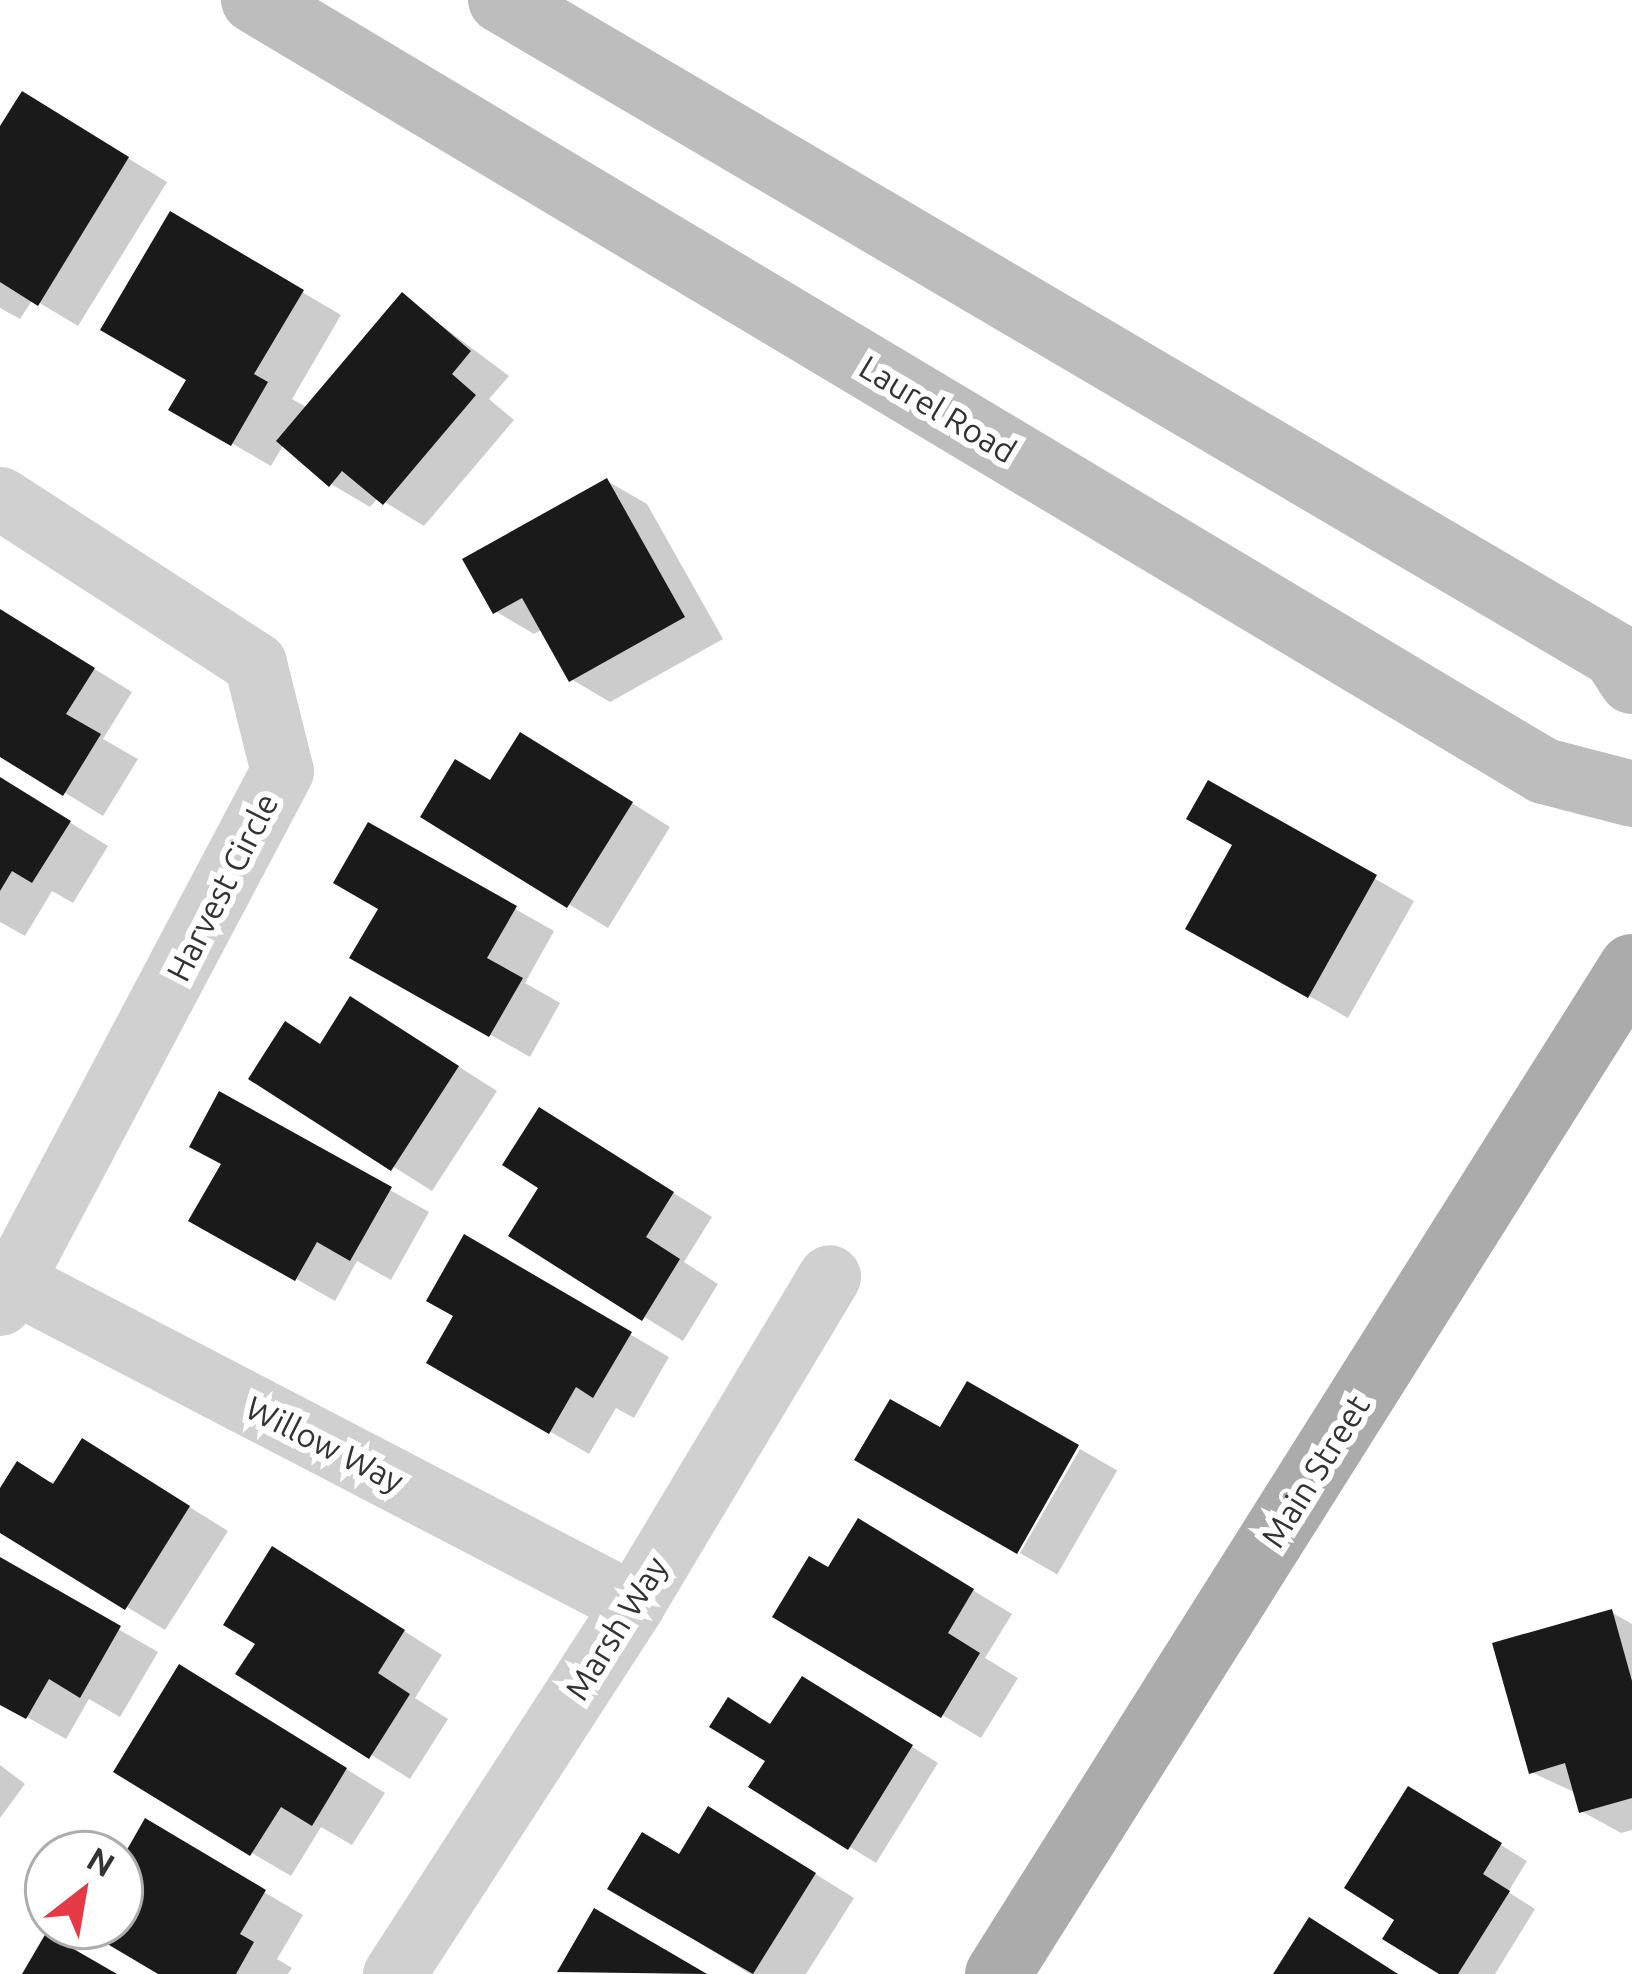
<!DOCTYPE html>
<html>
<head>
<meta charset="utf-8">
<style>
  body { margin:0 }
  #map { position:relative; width:1632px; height:1974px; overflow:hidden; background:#fff; font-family:Ubuntu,sans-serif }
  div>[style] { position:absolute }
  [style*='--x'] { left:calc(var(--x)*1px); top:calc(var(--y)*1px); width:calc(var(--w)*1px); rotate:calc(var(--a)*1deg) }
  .shadow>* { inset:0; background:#0003; transform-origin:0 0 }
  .building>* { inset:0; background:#1a1a1a }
  .minor>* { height:63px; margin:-31.5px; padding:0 31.5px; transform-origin:31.5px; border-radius:31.5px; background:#d0d0d0 }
  .secondary>* { height:66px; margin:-33px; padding:0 33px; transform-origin:33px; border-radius:33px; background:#bdbdbd }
  .primary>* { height:66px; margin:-33px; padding:0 33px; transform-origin:33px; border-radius:33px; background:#ababab }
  span { translate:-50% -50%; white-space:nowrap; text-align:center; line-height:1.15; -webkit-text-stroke:12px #fff; paint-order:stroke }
  .street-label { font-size:33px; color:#333 }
  .north { position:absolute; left:24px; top:1830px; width:120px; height:120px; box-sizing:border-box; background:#fff; border:3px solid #adadad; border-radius:50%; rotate:31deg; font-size:33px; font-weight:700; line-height:48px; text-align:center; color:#333 }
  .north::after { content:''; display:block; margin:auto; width:42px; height:54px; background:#e63946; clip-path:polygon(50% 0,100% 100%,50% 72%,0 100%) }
</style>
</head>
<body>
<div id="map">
  <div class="shadow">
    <div style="clip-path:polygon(62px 118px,167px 182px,78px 326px,33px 299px,20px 319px,0 308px,0 132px)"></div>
    <div style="clip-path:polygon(171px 215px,341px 315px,292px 399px,308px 408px,402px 296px,509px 376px,489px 399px,514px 420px,424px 526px,378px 498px,370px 507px,331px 484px,284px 444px,271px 466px,172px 409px,190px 379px)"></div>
    <div style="clip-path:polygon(607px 481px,647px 504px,723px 639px,610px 702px,571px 679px,543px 629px,534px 634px,495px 611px)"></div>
    <div style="clip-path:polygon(0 611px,132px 692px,103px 739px,138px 759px,103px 816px,0 753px)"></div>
    <div style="clip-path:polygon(560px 758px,670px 827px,608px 928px,424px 816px)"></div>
    <div style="clip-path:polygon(0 779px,108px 846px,73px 903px,52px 891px,25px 936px,0 922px)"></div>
    <div style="clip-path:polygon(1209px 784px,1414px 901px,1348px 1018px,1189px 928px,1236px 844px)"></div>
    <div style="clip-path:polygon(369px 826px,554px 931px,525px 983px,560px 1003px,530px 1057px,353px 957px,382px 908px)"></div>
    <div style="clip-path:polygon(390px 1023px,497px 1091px,432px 1191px,253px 1078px)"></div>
    <div style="clip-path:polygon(221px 1095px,429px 1212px,391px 1280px,357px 1261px,335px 1301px,192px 1220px,224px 1164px)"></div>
    <div style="clip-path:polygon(579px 1134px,712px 1217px,684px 1262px,718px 1284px,683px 1341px,513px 1235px)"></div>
    <div style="clip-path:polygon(465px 1238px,669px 1357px,634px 1418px,616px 1408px,589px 1454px,430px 1362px,457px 1315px)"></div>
    <div style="left:1080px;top:1449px;width:43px;height:120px;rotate:30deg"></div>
    <div style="clip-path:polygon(122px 1465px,228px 1531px,165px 1630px,0 1530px,0 1494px)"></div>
    <div style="clip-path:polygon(898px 1545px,1012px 1614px,985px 1658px,1018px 1678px,981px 1738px,776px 1616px,829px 1571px)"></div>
    <div style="clip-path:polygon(0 1561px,158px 1652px,120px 1717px,89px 1699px,66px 1739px,0 1702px)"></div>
    <div style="clip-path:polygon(312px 1573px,442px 1655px,415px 1698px,448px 1719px,410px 1779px,240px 1673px)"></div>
    <div style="clip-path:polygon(1611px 1612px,1632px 1624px,1632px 1830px,1621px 1833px,1581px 1811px,1576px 1793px,1531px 1772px)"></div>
    <div style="clip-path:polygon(219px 1690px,385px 1793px,352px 1845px,321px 1827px,291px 1876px,252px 1853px)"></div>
    <div style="clip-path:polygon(829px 1695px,938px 1763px,876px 1863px,850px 1847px,769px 1760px,772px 1727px)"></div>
    <div style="clip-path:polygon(0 1765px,25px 1784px,0 1818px)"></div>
    <div style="clip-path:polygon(1436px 1805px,1527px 1861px,1508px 1892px,1535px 1909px,1495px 1974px,1445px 1974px,1398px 1919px)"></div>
    <div style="clip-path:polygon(146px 1823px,303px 1915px,277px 1959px,292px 1968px,288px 1974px,164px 1974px,83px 1926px,120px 1926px,120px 1863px)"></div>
    <div style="clip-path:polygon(748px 1832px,854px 1898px,806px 1974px,750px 1974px,611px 1888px)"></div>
    <div style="clip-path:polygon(595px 1912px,701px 1974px,561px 1971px)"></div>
  </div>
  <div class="building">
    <div style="clip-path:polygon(22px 91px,129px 157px,38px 306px,0 282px,0 126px)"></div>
    <div style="clip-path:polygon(170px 211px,304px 290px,254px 374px,268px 382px,231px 446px,168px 410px,186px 380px,100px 330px)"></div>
    <div style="clip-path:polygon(402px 292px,471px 351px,452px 374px,476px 395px,383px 505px,342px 471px,329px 487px,276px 441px)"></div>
    <div style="clip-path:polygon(607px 478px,685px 617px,569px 682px,522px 598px,493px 614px,462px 559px)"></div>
    <div style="clip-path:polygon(0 609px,95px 668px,66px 714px,101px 734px,63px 796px,0 757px)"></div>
    <div style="clip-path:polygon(520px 732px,633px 802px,567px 908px,420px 817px,455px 759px,490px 780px)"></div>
    <div style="clip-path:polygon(0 777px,71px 821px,32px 883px,12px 871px,0 891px)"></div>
    <div style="clip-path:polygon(1208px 780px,1377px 875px,1308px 998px,1185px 929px,1232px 845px,1186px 819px)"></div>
    <div style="clip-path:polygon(368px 822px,517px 906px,487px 958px,523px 978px,489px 1037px,349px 958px,378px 909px,333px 883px)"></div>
    <div style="clip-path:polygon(350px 996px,459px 1066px,391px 1171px,248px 1079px,285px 1021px,320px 1044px)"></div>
    <div style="clip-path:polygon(219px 1091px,392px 1187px,350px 1261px,317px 1242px,295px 1281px,188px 1221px,221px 1164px,189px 1147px)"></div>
    <div style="clip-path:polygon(539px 1107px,674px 1192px,646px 1237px,680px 1259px,642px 1321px,508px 1236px,538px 1188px,502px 1165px)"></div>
    <div style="clip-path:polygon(464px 1234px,632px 1332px,593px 1398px,576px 1387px,549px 1434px,426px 1363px,453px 1316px,426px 1301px)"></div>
    <div style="clip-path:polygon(967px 1381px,1079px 1445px,1017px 1554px,854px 1460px,890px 1399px,940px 1427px)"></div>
    <div style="clip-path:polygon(82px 1438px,190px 1506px,125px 1610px,0 1533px,0 1488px,17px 1461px,53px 1484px)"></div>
    <div style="clip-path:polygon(858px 1518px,974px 1589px,948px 1633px,980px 1653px,941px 1718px,772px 1617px,809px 1556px,828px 1567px)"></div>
    <div style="clip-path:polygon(272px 1546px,405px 1630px,378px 1673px,410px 1694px,369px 1759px,235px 1674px,255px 1644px,223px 1625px)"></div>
    <div style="clip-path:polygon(0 1557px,121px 1626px,80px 1698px,49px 1679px,26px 1719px,0 1705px)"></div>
    <div style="clip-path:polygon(1612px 1609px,1632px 1681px,1632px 1798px,1579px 1813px,1565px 1763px,1529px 1774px,1492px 1643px)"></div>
    <div style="clip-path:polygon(179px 1664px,347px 1768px,312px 1826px,281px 1807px,250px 1856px,113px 1772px)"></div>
    <div style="clip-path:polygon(802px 1676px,913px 1745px,848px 1850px,748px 1787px,765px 1761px,709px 1727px,728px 1697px,770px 1724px)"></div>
    <div style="clip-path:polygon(1408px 1786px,1502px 1843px,1483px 1874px,1510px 1891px,1458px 1974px,1439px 1974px,1382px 1939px,1394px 1920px,1344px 1888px)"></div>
    <div style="clip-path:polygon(708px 1806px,816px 1873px,753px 1974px,607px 1889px,642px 1832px,679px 1854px)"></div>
    <div style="clip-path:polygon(145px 1818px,266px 1890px,240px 1934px,254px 1942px,236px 1974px,158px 1974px,77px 1926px,120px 1926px,120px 1862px)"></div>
    <div style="clip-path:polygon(89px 1842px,110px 1854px,81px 1854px)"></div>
    <div style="clip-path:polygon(594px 1908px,707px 1974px,557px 1972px)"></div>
    <div style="clip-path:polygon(1309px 1917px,1398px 1974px,1273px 1974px)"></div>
    <div style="clip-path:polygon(46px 1933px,117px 1974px,22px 1974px)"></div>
  </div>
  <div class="minor">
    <div style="--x:0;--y:498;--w:304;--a:32.9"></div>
    <div style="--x:255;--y:663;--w:111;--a:76"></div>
    <div style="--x:282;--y:771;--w:603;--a:117.88"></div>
    <div style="--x:16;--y:1283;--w:696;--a:27.49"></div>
    <div style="--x:394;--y:1974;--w:440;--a:-57.1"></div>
    <div style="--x:633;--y:1604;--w:382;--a:-59.1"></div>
  </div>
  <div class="secondary">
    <div style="--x:254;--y:0;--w:1503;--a:30.87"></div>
    <div style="--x:1544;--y:771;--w:91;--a:14.6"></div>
    <div style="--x:501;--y:0;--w:1292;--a:30.45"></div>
    <div style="--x:1615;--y:655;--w:31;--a:57"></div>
  </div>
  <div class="primary">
    <div style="--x:998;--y:1974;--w:1190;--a:-57.81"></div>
  </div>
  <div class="street-label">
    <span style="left:938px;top:409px;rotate:31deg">Laurel Road</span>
    <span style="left:222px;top:887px;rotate:-63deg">Harvest Circle</span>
    <span style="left:325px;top:1444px;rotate:27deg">Willow Way</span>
    <span style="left:1315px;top:1471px;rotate:-58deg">Main Street</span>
    <span style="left:616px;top:1628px;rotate:-58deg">Marsh Way</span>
  </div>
  <div class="north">N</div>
</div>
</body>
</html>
